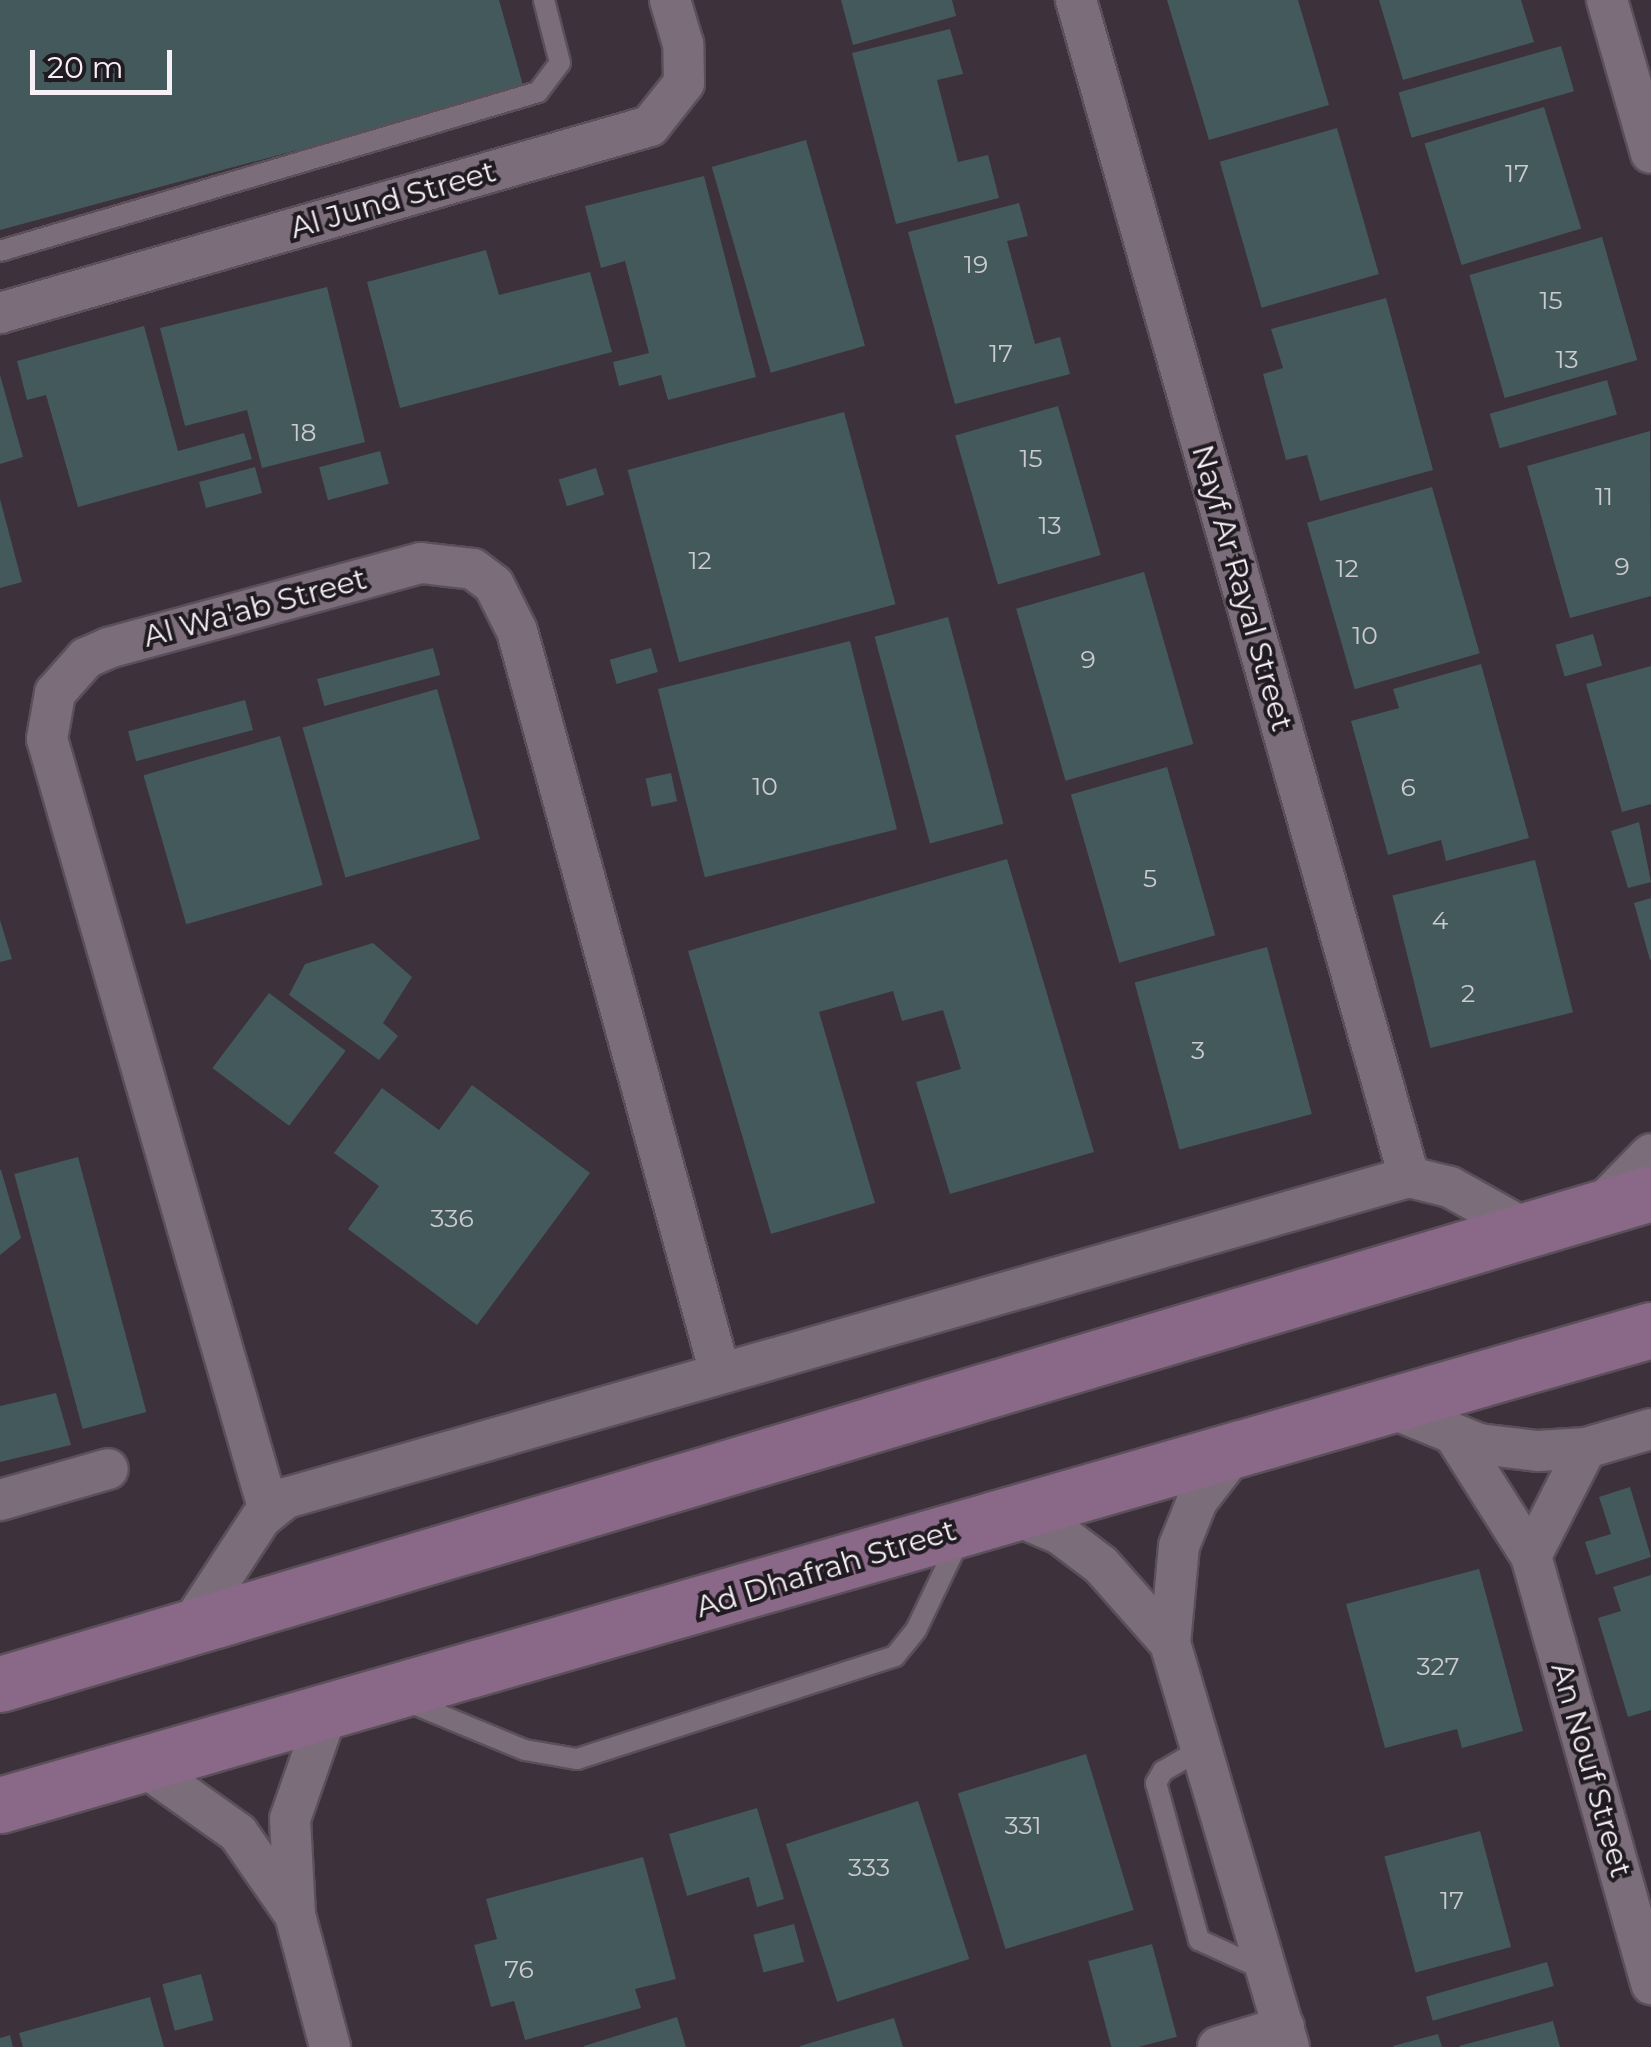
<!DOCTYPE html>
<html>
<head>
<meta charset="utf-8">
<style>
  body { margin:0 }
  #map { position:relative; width:1651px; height:2047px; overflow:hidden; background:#3d313c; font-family:Montserrat,sans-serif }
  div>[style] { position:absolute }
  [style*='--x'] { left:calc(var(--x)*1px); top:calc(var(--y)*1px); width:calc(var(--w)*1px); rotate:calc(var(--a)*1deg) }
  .building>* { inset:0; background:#44595b; transform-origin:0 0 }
  .roads { filter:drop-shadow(2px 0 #5b505a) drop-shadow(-2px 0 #5b505a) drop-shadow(0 2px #5b505a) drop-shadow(0 -2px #5b505a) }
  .lane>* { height:20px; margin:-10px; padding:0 10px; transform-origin:10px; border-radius:10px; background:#7b6d7a }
  .street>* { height:40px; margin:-20px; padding:0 20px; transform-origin:20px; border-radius:20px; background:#7b6d7a }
  .secondary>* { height:55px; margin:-27.5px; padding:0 27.5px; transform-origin:27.5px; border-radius:27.5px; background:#8a6988 }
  span { translate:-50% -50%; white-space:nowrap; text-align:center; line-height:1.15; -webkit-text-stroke:8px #201b20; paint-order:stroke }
  .number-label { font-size:25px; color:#cbcad0 }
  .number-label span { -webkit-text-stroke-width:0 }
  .street-label { font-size:30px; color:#f8f0f7 }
  .scale { position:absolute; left:30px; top:50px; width:142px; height:45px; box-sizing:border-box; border:5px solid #f8f0f7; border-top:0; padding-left:12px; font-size:30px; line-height:35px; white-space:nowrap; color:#f8f0f7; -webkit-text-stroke:8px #201b20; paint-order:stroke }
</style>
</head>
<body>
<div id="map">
  <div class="building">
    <div style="clip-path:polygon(0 0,499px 0,524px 89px,0 230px)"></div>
    <div style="clip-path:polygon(841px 0,952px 0,956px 16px,853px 45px)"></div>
    <div style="clip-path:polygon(1167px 0,1298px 0,1329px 105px,1209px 140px)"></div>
    <div style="clip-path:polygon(1379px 0,1521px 0,1534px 42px,1403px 80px)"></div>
    <div style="clip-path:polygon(950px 29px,963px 74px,937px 80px,958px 162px,988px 155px,999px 198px,896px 224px,852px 53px)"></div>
    <div style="left:1561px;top:46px;width:47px;height:169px;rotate:74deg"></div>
    <div style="left:1544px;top:107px;width:127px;height:125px;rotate:73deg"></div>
    <div style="left:1337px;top:128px;width:152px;height:122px;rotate:74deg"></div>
    <div style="left:806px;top:140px;width:214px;height:98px;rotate:74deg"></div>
    <div style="clip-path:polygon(704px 176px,756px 377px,668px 400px,661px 375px,619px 386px,613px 362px,649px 353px,625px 261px,601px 268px,585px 206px)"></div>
    <div style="clip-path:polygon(1019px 203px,1028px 236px,1007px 241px,1035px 344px,1060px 337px,1070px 374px,955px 404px,908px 232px)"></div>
    <div style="left:1602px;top:237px;width:128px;height:138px;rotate:74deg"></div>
    <div style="clip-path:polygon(486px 250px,499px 295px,590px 272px,612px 352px,400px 408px,367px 282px)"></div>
    <div style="clip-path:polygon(327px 287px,365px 442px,262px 468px,247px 410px,185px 426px,160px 328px)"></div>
    <div style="clip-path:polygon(1386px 298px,1433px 470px,1320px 501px,1307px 455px,1286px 460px,1263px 374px,1283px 368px,1271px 329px)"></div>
    <div style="clip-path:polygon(144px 326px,178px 451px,244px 433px,252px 459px,78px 507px,46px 395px,27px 400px,17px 361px)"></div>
    <div style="clip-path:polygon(0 375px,23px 457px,0 464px)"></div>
    <div style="left:1607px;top:380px;width:36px;height:122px;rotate:74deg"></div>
    <div style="left:1058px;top:406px;width:155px;height:107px;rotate:74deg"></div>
    <div style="left:844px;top:412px;width:199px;height:224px;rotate:75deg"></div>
    <div style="clip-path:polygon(1650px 431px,1651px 596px,1570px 618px,1527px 466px)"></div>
    <div style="left:380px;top:451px;width:34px;height:63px;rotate:75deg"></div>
    <div style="left:255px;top:467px;width:27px;height:58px;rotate:75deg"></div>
    <div style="left:596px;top:468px;width:28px;height:39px;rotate:73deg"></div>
    <div style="left:1432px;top:487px;width:173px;height:130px;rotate:74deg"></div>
    <div style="clip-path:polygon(0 499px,22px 582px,0 588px)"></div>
    <div style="left:1144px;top:572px;width:179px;height:133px;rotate:74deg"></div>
    <div style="left:948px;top:617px;width:214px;height:76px;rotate:75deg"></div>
    <div style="left:1593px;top:634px;width:33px;height:39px;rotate:74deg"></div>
    <div style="left:850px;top:641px;width:194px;height:198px;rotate:76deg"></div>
    <div style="left:433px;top:648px;width:28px;height:120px;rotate:75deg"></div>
    <div style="left:651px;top:648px;width:25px;height:43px;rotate:74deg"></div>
    <div style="clip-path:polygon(1481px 664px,1529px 838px,1446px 861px,1441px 840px,1388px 855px,1351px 721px,1399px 708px,1393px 689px)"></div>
    <div style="clip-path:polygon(1651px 666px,1651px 804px,1622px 812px,1586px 684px)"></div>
    <div style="left:437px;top:689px;width:156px;height:140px;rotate:74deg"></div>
    <div style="left:245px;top:700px;width:31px;height:121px;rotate:75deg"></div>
    <div style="left:280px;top:736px;width:155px;height:142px;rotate:74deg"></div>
    <div style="left:1167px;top:767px;width:175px;height:100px;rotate:74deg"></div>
    <div style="left:671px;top:773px;width:29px;height:26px;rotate:78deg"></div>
    <div style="clip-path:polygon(1639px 822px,1651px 882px,1628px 888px,1611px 831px)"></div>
    <div style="clip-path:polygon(1007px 859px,1094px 1152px,950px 1194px,916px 1082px,961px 1069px,943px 1010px,902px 1021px,893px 991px,819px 1012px,875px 1203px,771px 1234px,688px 951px)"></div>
    <div style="left:1535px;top:860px;width:157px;height:147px;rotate:76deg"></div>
    <div style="clip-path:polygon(1651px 898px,1651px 959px,1650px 960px,1634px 903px)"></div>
    <div style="clip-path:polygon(0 920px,12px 959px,0 962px)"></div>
    <div style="clip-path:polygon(373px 943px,412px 977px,383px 1023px,398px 1036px,379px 1060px,289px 995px,305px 964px)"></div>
    <div style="left:1267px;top:947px;width:173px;height:137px;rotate:75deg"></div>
    <div style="left:269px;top:993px;width:96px;height:94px;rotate:37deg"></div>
    <div style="clip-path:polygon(472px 1085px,590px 1173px,477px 1325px,348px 1229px,379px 1186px,334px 1153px,382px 1088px,439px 1130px)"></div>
    <div style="left:78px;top:1157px;width:264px;height:66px;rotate:75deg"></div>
    <div style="clip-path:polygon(1px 1170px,21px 1238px,0 1255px,0 1170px)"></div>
    <div style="clip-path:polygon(56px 1393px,71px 1445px,0 1462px,0 1406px)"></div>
    <div style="clip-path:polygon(1630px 1487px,1651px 1557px,1596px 1575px,1585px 1542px,1611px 1534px,1599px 1497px)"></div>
    <div style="clip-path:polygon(1479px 1569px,1523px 1731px,1462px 1748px,1457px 1729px,1385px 1748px,1346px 1604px)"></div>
    <div style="clip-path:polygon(1651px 1575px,1651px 1710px,1628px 1717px,1598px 1618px,1621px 1611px,1613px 1587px)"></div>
    <div style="left:1086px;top:1754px;width:163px;height:134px;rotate:73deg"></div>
    <div style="left:918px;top:1801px;width:166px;height:139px;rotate:72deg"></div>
    <div style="clip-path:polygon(757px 1808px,784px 1899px,757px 1907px,749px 1877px,687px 1896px,669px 1834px)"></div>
    <div style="left:1480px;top:1831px;width:120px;height:99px;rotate:75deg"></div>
    <div style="clip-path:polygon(643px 1857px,676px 1979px,635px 1989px,641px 2008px,525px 2040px,514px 2001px,491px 2007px,474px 1945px,497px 1939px,486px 1899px)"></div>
    <div style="left:794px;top:1924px;width:39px;height:42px;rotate:75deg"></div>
    <div style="left:1152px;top:1944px;width:96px;height:66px;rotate:75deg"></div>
    <div style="left:1547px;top:1962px;width:25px;height:126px;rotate:74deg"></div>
    <div style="left:201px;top:1974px;width:48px;height:40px;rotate:75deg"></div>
    <div style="clip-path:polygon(150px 1997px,164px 2047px,23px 2047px,19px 2033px)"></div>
    <div style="clip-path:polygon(677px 2017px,686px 2047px,584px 2047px,584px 2046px)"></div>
    <div style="clip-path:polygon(894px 2018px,903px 2047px,800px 2047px,800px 2046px)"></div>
    <div style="clip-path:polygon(1553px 2021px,1560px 2047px,1460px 2047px,1459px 2046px)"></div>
    <div style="clip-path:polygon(1438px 2034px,1442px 2047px,1394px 2047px,1393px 2046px)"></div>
    <div style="clip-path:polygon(10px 2035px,13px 2047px,0 2047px,0 2038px)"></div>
  </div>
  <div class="roads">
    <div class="lane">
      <div style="--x:0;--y:251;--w:561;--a:-16.46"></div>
      <div style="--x:538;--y:92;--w:36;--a:-53"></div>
      <div style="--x:560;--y:63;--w:65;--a:-104.3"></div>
      <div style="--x:404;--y:1700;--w:131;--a:22.5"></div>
      <div style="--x:525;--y:1750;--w:53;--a:9.8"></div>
      <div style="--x:577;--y:1759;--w:334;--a:-17.9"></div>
      <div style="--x:895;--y:1656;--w:33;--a:-51"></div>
      <div style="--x:916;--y:1630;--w:104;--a:-64.4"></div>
      <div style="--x:1201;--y:1749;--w:44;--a:149.9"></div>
      <div style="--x:1163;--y:1771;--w:14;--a:120"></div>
      <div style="--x:1156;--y:1783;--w:163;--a:74.7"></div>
      <div style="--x:1199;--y:1940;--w:75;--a:24.5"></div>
    </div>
    <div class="street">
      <div style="--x:1076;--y:0;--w:1223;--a:74.2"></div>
      <div style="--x:1607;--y:0;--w:159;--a:74"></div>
      <div style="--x:0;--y:313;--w:676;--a:-16.05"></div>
      <div style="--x:650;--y:126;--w:55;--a:-51.7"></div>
      <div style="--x:684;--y:83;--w:39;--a:-91"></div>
      <div style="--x:683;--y:44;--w:46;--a:-106.5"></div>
      <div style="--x:1601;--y:1205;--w:71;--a:-45.6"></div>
      <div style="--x:1386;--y:1406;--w:100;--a:22.2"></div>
      <div style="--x:1479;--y:1444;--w:59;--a:6.8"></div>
      <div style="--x:1538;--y:1451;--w:48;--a:-3.6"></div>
      <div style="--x:1586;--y:1448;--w:68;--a:-16.3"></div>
      <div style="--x:1455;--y:1436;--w:142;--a:57.7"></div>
      <div style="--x:1531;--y:1556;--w:445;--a:74.3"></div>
      <div style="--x:1237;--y:1449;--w:66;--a:127.6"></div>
      <div style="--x:1197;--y:1501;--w:48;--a:111.8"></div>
      <div style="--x:1179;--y:1546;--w:97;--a:95.3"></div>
      <div style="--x:1170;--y:1643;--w:421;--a:73.6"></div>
      <div style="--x:0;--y:1500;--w:112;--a:-16"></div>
      <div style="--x:269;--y:1511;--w:803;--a:-106.04"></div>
      <div style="--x:47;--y:739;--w:47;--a:-80.1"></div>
      <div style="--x:55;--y:693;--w:47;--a:-48.5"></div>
      <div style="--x:86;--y:658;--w:24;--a:-24"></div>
      <div style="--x:108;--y:648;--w:324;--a:-15.2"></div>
      <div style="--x:421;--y:563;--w:52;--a:6.6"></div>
      <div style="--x:473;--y:569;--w:26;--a:37"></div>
      <div style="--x:494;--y:585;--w:51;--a:63.4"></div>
      <div style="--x:517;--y:631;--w:769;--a:74.7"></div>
      <div style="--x:1013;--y:1514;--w:51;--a:23.1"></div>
      <div style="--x:1060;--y:1534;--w:51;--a:37.1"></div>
      <div style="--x:1101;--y:1565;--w:104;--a:48.5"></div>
      <div style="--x:1531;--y:1556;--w:121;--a:-63"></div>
      <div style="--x:189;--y:1628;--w:131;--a:-56.8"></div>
      <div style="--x:261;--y:1518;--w:32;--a:-39"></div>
      <div style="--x:286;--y:1498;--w:1168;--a:-15.95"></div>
      <div style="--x:1409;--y:1177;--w:42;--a:13.7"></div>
      <div style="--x:1450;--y:1187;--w:88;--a:29.2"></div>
      <div style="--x:328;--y:1710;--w:115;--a:109.2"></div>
      <div style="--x:290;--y:1819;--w:96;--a:87"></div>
      <div style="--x:295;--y:1915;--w:137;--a:75.1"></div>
      <div style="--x:141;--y:1764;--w:119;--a:35.4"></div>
      <div style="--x:238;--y:1833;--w:100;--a:55.2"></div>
      <div style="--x:1218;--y:2047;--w:69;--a:-16.9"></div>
    </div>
    <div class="secondary">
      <div style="--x:0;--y:1684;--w:1722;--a:-16.56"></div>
      <div style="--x:0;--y:1805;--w:1718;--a:-16.05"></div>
    </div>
  </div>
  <div class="number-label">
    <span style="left:1517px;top:173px">17</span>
    <span style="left:976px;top:264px">19</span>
    <span style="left:1551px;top:300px">15</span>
    <span style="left:1001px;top:353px">17</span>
    <span style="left:1567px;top:359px">13</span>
    <span style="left:304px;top:432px">18</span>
    <span style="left:1031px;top:458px">15</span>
    <span style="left:1604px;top:496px">11</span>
    <span style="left:1050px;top:525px">13</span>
    <span style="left:700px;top:560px">12</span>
    <span style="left:1622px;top:566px">9</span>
    <span style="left:1347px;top:568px">12</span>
    <span style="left:1365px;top:635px">10</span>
    <span style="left:1088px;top:659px">9</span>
    <span style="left:765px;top:786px">10</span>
    <span style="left:1408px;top:787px">6</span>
    <span style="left:1150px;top:878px">5</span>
    <span style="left:1440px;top:920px">4</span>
    <span style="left:1468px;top:993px">2</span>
    <span style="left:1198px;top:1050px">3</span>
    <span style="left:452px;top:1218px">336</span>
    <span style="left:1438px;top:1666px">327</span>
    <span style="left:1023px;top:1825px">331</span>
    <span style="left:869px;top:1867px">333</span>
    <span style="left:1452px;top:1900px">17</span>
    <span style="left:519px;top:1969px">76</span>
  </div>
  <div class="street-label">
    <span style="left:393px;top:200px;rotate:-16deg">Al Jund Street</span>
    <span style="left:1242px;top:588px;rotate:74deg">Nayf Ar Rayal Street</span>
    <span style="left:255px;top:608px;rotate:-15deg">Al Wa'ab Street</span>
    <span style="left:826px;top:1569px;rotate:-17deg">Ad Dhafrah Street</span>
    <span style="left:1591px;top:1770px;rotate:74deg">An Nouf Street</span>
  </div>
  <div class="scale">20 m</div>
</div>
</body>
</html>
